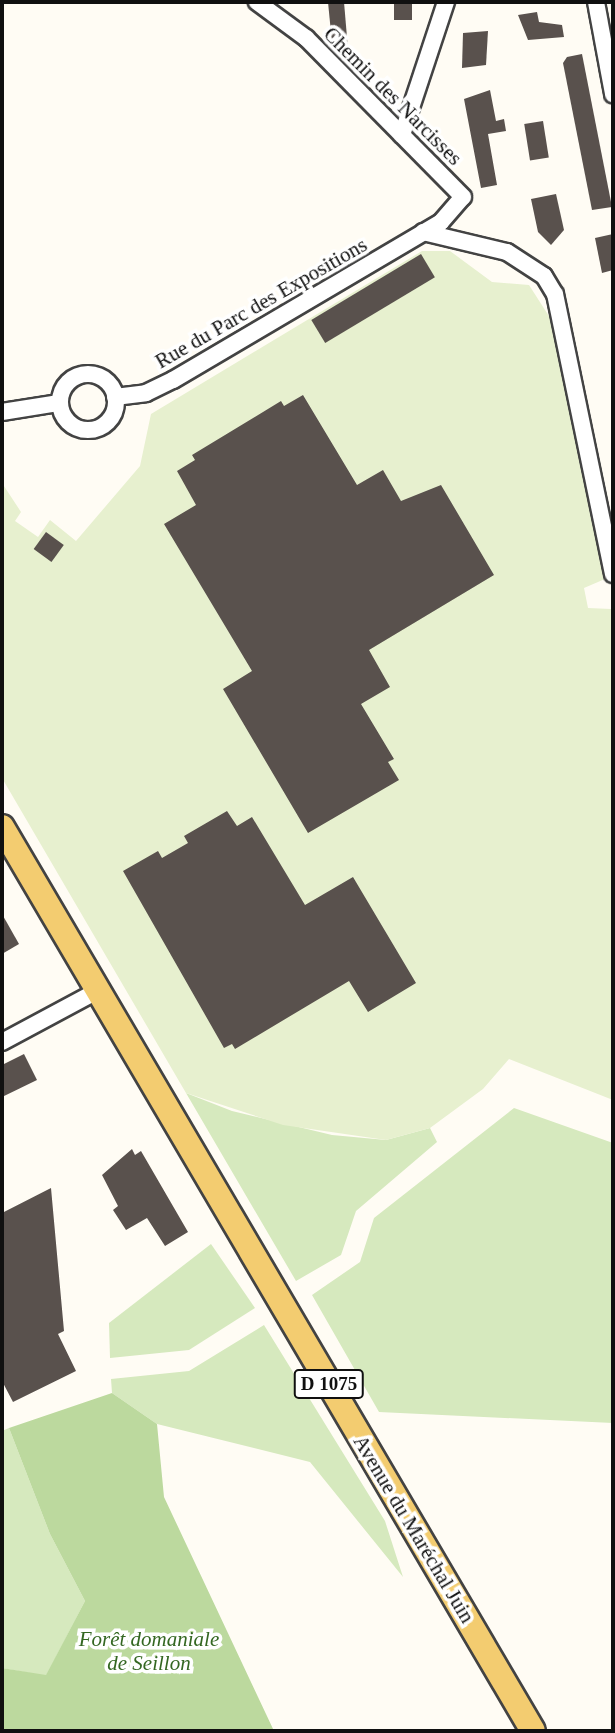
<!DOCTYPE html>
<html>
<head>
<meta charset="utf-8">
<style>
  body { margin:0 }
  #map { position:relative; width:615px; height:1733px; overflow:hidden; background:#fffcf4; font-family:Georgia,serif }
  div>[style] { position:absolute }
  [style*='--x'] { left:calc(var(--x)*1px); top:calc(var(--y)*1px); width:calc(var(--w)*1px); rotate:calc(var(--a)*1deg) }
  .green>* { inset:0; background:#d6e9be }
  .forest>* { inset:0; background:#bcd99e }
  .pitch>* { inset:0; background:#e7f0cf }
  .building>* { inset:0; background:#59514d; transform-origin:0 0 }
  .roads { filter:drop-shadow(2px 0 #434343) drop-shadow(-2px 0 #434343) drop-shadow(0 2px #434343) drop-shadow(0 -2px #434343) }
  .street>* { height:16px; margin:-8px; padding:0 8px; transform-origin:8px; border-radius:8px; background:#fff }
  .street>.ring { margin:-8px; padding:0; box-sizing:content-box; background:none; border:16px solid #fff; border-radius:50% }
  .primary>* { height:24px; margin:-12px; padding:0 12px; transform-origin:12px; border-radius:12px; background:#f3cc70 }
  span { translate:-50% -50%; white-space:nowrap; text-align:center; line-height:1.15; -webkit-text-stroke:7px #fff; paint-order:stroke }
  .shield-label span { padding:2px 5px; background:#fff; border:2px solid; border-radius:5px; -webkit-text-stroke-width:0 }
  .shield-label { font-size:19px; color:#101010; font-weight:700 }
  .street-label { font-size:21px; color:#101010 }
  .park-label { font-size:21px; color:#346722; font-style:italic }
  .frame { position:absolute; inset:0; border:4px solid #101010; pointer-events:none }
</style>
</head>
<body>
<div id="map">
  <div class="green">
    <div style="clip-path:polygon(186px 1093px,232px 1111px,332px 1135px,386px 1140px,430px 1128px,437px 1142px,356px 1211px,341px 1255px,296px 1281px)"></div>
    <div style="clip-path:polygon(514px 1108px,613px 1143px,613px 1423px,379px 1412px,312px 1295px,360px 1262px,374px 1218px)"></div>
    <div style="clip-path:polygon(211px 1244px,255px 1308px,189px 1350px,110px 1358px,109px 1323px)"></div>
    <div style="clip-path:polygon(264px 1325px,385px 1521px,403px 1577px,310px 1462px,157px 1424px,112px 1393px,111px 1379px,189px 1371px)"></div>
    <div style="clip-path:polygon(9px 1428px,50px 1534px,85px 1601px,46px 1676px,2px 1668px,2px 1431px)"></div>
  </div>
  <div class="forest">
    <div style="clip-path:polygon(112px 1393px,157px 1424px,164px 1497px,274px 1731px,2px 1731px,2px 1668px,46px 1675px,85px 1601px,50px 1534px,9px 1428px)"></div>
  </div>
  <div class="pitch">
    <div style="clip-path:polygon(422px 251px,450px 251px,492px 282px,529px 285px,554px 324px,605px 579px,584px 588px,588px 608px,611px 609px,613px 621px,613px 1100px,509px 1059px,483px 1089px,430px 1128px,386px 1140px,283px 1125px,186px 1093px,2px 778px,2px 483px,21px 512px,15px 521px,38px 537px,50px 520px,76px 541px,140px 466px,151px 414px)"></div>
  </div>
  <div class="building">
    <div style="clip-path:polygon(328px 2px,344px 2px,349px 61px,332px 43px)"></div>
    <div style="left:394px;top:2px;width:18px;height:18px"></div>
    <div style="clip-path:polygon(537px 12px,539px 22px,562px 25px,564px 37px,528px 40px,518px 15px)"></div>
    <div style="clip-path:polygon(488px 31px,486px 65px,462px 68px,463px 33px)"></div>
    <div style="clip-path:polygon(582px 54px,612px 207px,592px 210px,563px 63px,567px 57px)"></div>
    <div style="clip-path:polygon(490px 90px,496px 121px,504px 119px,506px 131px,488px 134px,497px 185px,481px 188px,464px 99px)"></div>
    <div style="left:543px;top:121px;width:37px;height:19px;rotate:81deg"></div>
    <div style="clip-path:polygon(556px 194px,564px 230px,551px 245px,538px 232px,531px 199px)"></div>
    <div style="clip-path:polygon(613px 234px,613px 270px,602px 273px,595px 238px)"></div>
    <div style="left:421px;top:254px;width:27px;height:128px;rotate:59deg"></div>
    <div style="clip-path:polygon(303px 395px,357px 485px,383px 470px,401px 501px,441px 485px,494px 575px,369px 650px,390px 687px,361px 704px,394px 759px,388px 762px,399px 780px,308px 833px,223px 689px,252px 671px,164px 524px,196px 505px,177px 471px,195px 460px,192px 455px,281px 401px,284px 406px)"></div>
    <div style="left:46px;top:532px;width:22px;height:21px;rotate:36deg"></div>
    <div style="clip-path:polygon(227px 811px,237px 826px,252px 817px,305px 905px,353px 877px,416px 983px,368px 1012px,349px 981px,235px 1049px,232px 1044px,224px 1048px,123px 871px,158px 851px,162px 858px,188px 843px,184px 836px)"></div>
    <div style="clip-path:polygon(2px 914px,19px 944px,2px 954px)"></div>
    <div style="clip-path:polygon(24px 1054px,37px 1080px,2px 1097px,2px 1065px)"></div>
    <div style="clip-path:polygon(132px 1149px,135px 1155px,141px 1151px,188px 1232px,165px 1246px,147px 1218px,126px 1230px,113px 1210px,118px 1206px,102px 1175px)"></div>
    <div style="clip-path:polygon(51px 1188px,64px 1331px,58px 1334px,76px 1371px,13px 1402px,2px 1381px,2px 1213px)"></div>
  </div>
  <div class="roads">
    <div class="street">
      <div style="--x:596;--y:2;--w:94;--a:79.5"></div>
      <div style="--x:402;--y:135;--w:140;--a:-71.7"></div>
      <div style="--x:423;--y:232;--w:86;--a:13.4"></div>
      <div style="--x:507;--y:252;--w:44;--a:33"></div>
      <div style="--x:544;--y:276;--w:21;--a:59"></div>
      <div style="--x:555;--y:294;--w:286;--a:78.3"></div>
      <div class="ring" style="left:60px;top:374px;width:40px;height:40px"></div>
      <div style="--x:115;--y:397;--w:31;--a:-7"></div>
      <div style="--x:146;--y:393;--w:30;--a:-26"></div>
      <div style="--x:173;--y:380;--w:311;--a:-30.5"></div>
      <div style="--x:441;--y:222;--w:33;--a:-49"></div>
      <div style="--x:463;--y:197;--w:223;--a:-134.6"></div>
      <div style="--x:306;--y:38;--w:61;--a:-143.7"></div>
      <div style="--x:2;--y:412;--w:58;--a:-9"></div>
      <div style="--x:2;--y:1042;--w:110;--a:-28.2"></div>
    </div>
    <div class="primary">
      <div style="--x:2;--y:827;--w:1048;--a:59.57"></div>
    </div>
  </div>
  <div class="shield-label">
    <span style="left:329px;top:1384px">D 1075</span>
  </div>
  <div class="street-label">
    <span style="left:393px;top:96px;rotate:45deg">Chemin des Narcisses</span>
    <span style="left:261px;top:303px;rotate:-30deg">Rue du Parc des Expositions</span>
    <span style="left:414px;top:1529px;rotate:59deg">Avenue du Maréchal Juin</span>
  </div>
  <div class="park-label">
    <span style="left:149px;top:1651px">Forêt domaniale<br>de Seillon</span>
  </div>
  <div class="frame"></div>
</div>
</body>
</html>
